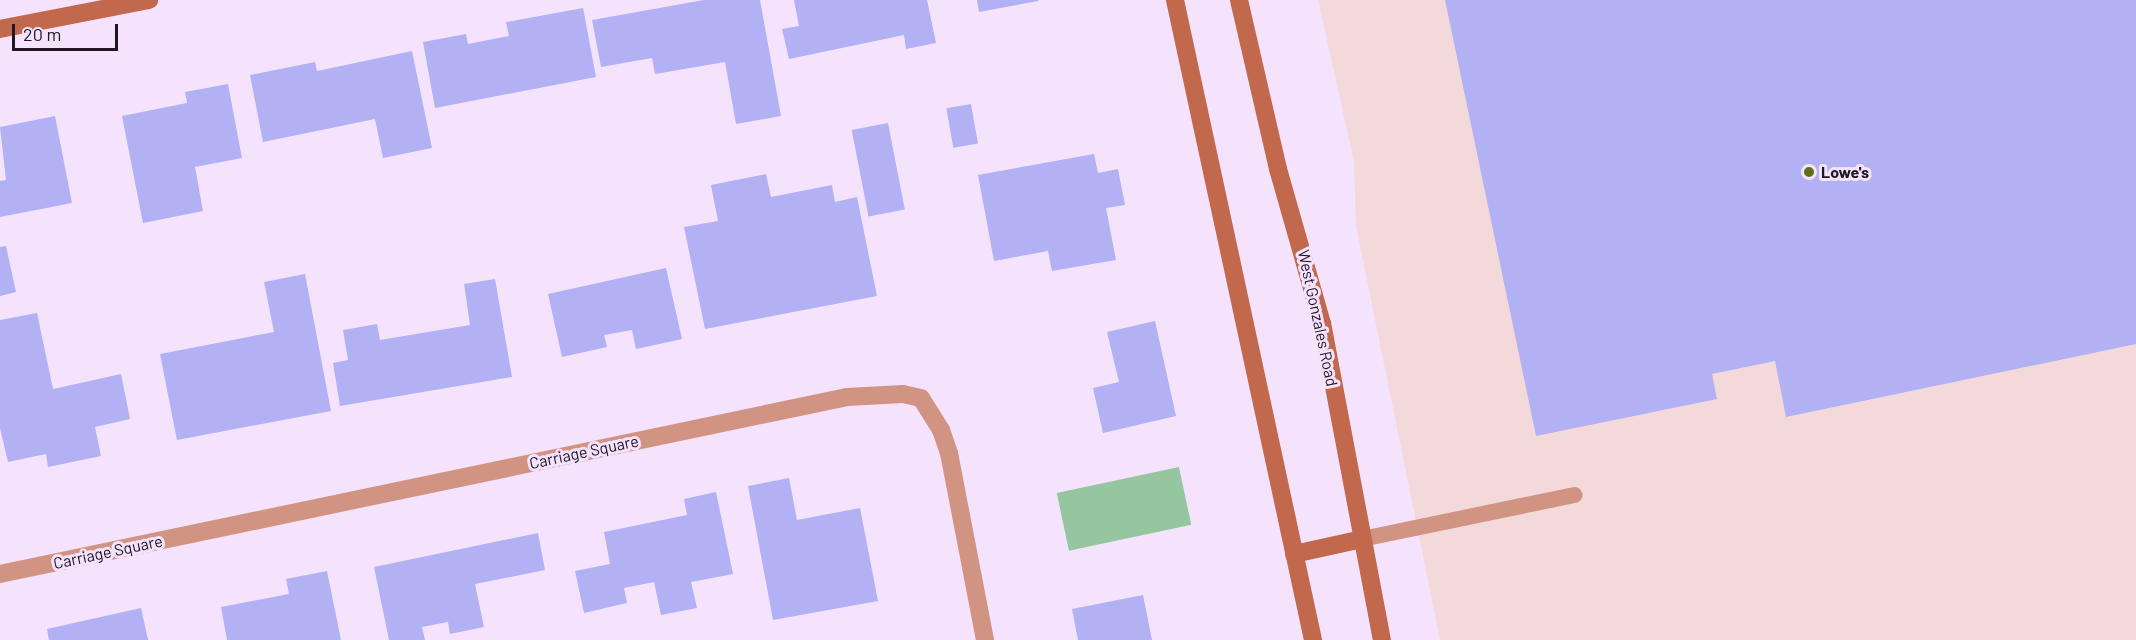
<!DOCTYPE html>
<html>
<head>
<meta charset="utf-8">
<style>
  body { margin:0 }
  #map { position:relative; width:2136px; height:640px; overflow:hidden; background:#f5e3fe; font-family:Barlow,sans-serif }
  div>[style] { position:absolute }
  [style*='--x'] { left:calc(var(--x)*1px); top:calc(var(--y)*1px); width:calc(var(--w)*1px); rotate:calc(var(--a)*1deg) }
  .commercial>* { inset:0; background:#f4d9da }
  .green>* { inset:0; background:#95c6a0; transform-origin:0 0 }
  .building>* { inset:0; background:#b1b1f3; transform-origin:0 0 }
  .lane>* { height:16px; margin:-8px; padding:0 8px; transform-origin:8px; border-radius:8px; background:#d29482 }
  .street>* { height:18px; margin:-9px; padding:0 9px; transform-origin:9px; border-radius:9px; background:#d29482 }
  .secondary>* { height:18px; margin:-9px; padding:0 9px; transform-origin:9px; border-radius:9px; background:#c1684d }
  .dots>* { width:16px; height:16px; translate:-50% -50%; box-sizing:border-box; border:3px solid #f5e3fe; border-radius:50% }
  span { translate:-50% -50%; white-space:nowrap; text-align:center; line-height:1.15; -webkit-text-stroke:6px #f5e3fe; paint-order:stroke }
  .poi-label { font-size:16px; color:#1e1721; font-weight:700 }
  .left { translate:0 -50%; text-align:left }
  .street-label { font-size:16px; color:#1e1721 }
  .scale { position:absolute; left:12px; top:24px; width:106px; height:27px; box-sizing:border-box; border:3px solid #1e1721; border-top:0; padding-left:8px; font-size:18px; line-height:21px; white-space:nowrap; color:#1e1721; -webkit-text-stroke:4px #f5e3fe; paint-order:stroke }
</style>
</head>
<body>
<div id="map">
  <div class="commercial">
    <div style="clip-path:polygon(1318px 0,2136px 0,2136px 640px,1440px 640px,1356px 226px,1354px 162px)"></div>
  </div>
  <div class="green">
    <div style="left:1179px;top:467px;width:59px;height:125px;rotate:78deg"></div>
  </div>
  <div class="building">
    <div style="clip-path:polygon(704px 0,760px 0,781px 116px,736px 124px,725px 62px,655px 74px,652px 58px,601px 67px,592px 20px)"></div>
    <div style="clip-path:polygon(794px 0,927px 0,936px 43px,906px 49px,904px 35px,789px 59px,782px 29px,799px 26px)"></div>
    <div style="clip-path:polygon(977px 0,1038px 0,1038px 1px,979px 12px)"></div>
    <div style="clip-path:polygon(1445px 0,2136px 0,2136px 344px,1786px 417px,1775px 361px,1712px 374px,1717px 399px,1536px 436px)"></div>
    <div style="clip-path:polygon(583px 8px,596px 77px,435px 108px,423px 42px,466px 34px,468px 44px,509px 36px,506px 22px)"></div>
    <div style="clip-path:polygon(412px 51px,432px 148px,383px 158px,375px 119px,263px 142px,250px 75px,315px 62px,317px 71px)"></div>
    <div style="clip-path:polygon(228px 84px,242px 158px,195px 167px,203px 211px,143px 223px,122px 116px,187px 103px,185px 92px)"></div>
    <div style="left:971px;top:104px;width:40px;height:25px;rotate:80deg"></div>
    <div style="clip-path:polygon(55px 116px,72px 203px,0 217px,0 181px,6px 180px,0 127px)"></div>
    <div style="left:888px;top:123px;width:88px;height:37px;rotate:79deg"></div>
    <div style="clip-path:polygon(1094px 154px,1098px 173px,1118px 169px,1125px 205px,1106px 208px,1116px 260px,1052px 271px,1048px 251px,994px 261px,978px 175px)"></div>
    <div style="clip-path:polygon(766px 174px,771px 197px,832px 185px,835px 202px,857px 197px,877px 296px,705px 329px,684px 227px,718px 221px,711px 185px)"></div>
    <div style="clip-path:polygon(6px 246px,16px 292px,0 296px,0 247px)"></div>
    <div style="clip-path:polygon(666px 268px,682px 339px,636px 349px,632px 330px,604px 335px,607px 347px,562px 357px,548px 294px)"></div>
    <div style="clip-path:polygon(305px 274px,331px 411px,177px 440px,160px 354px,274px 332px,264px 282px)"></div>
    <div style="clip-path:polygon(495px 279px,512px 377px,340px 406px,333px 363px,348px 360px,343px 330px,377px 324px,380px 340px,470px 325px,464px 284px)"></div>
    <div style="clip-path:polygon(37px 313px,53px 389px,121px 374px,130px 419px,95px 427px,101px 456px,48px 467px,46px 454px,8px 462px,0 428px,0 320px)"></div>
    <div style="clip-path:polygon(1155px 321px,1176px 416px,1103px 433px,1093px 388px,1119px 382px,1107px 332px)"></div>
    <div style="clip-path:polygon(789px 478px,797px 520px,860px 508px,878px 601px,773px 620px,748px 486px)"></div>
    <div style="clip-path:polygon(716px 492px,733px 574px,691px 582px,697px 608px,661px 615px,654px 582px,624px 588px,627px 603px,584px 613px,575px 571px,610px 564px,604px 532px,687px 515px,684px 499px)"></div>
    <div style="clip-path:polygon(538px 533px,545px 570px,475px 584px,484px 627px,450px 634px,448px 622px,422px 627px,425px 640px,389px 640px,374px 567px)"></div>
    <div style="clip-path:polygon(327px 571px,341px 640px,227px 640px,221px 607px,289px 594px,286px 579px)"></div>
    <div style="clip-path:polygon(1143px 595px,1152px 640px,1078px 640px,1072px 609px)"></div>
    <div style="clip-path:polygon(141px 608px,148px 640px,49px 640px,47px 629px)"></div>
  </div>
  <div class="lane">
    <div style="--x:1362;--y:539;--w:217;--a:-11.7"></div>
  </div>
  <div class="street">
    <div style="--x:0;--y:574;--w:865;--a:-11.8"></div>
    <div style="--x:847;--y:397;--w:56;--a:-3.1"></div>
    <div style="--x:903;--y:394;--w:18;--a:13"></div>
    <div style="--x:921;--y:398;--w:38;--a:58"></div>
    <div style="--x:941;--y:430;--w:24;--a:71"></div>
    <div style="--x:949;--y:453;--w:190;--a:79.1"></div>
  </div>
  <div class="secondary">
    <div style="--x:1175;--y:0;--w:655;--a:77.83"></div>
    <div style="--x:1239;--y:0;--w:173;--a:77"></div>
    <div style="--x:1278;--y:169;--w:160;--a:74.1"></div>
    <div style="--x:1322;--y:323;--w:323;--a:79.3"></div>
    <div style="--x:0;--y:29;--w:152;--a:-11"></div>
    <div style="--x:1294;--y:554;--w:70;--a:-12.4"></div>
  </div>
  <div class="dots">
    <div style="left:1809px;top:172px;background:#5f6e18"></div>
  </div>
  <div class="poi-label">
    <span class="left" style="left:1821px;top:172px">Lowe's</span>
  </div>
  <div class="street-label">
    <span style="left:1318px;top:318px;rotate:78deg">West Gonzales Road</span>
    <span style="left:584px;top:452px;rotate:-12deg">Carriage Square</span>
    <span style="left:108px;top:552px;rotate:-12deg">Carriage Square</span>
  </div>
  <div class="scale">20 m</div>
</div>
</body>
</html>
